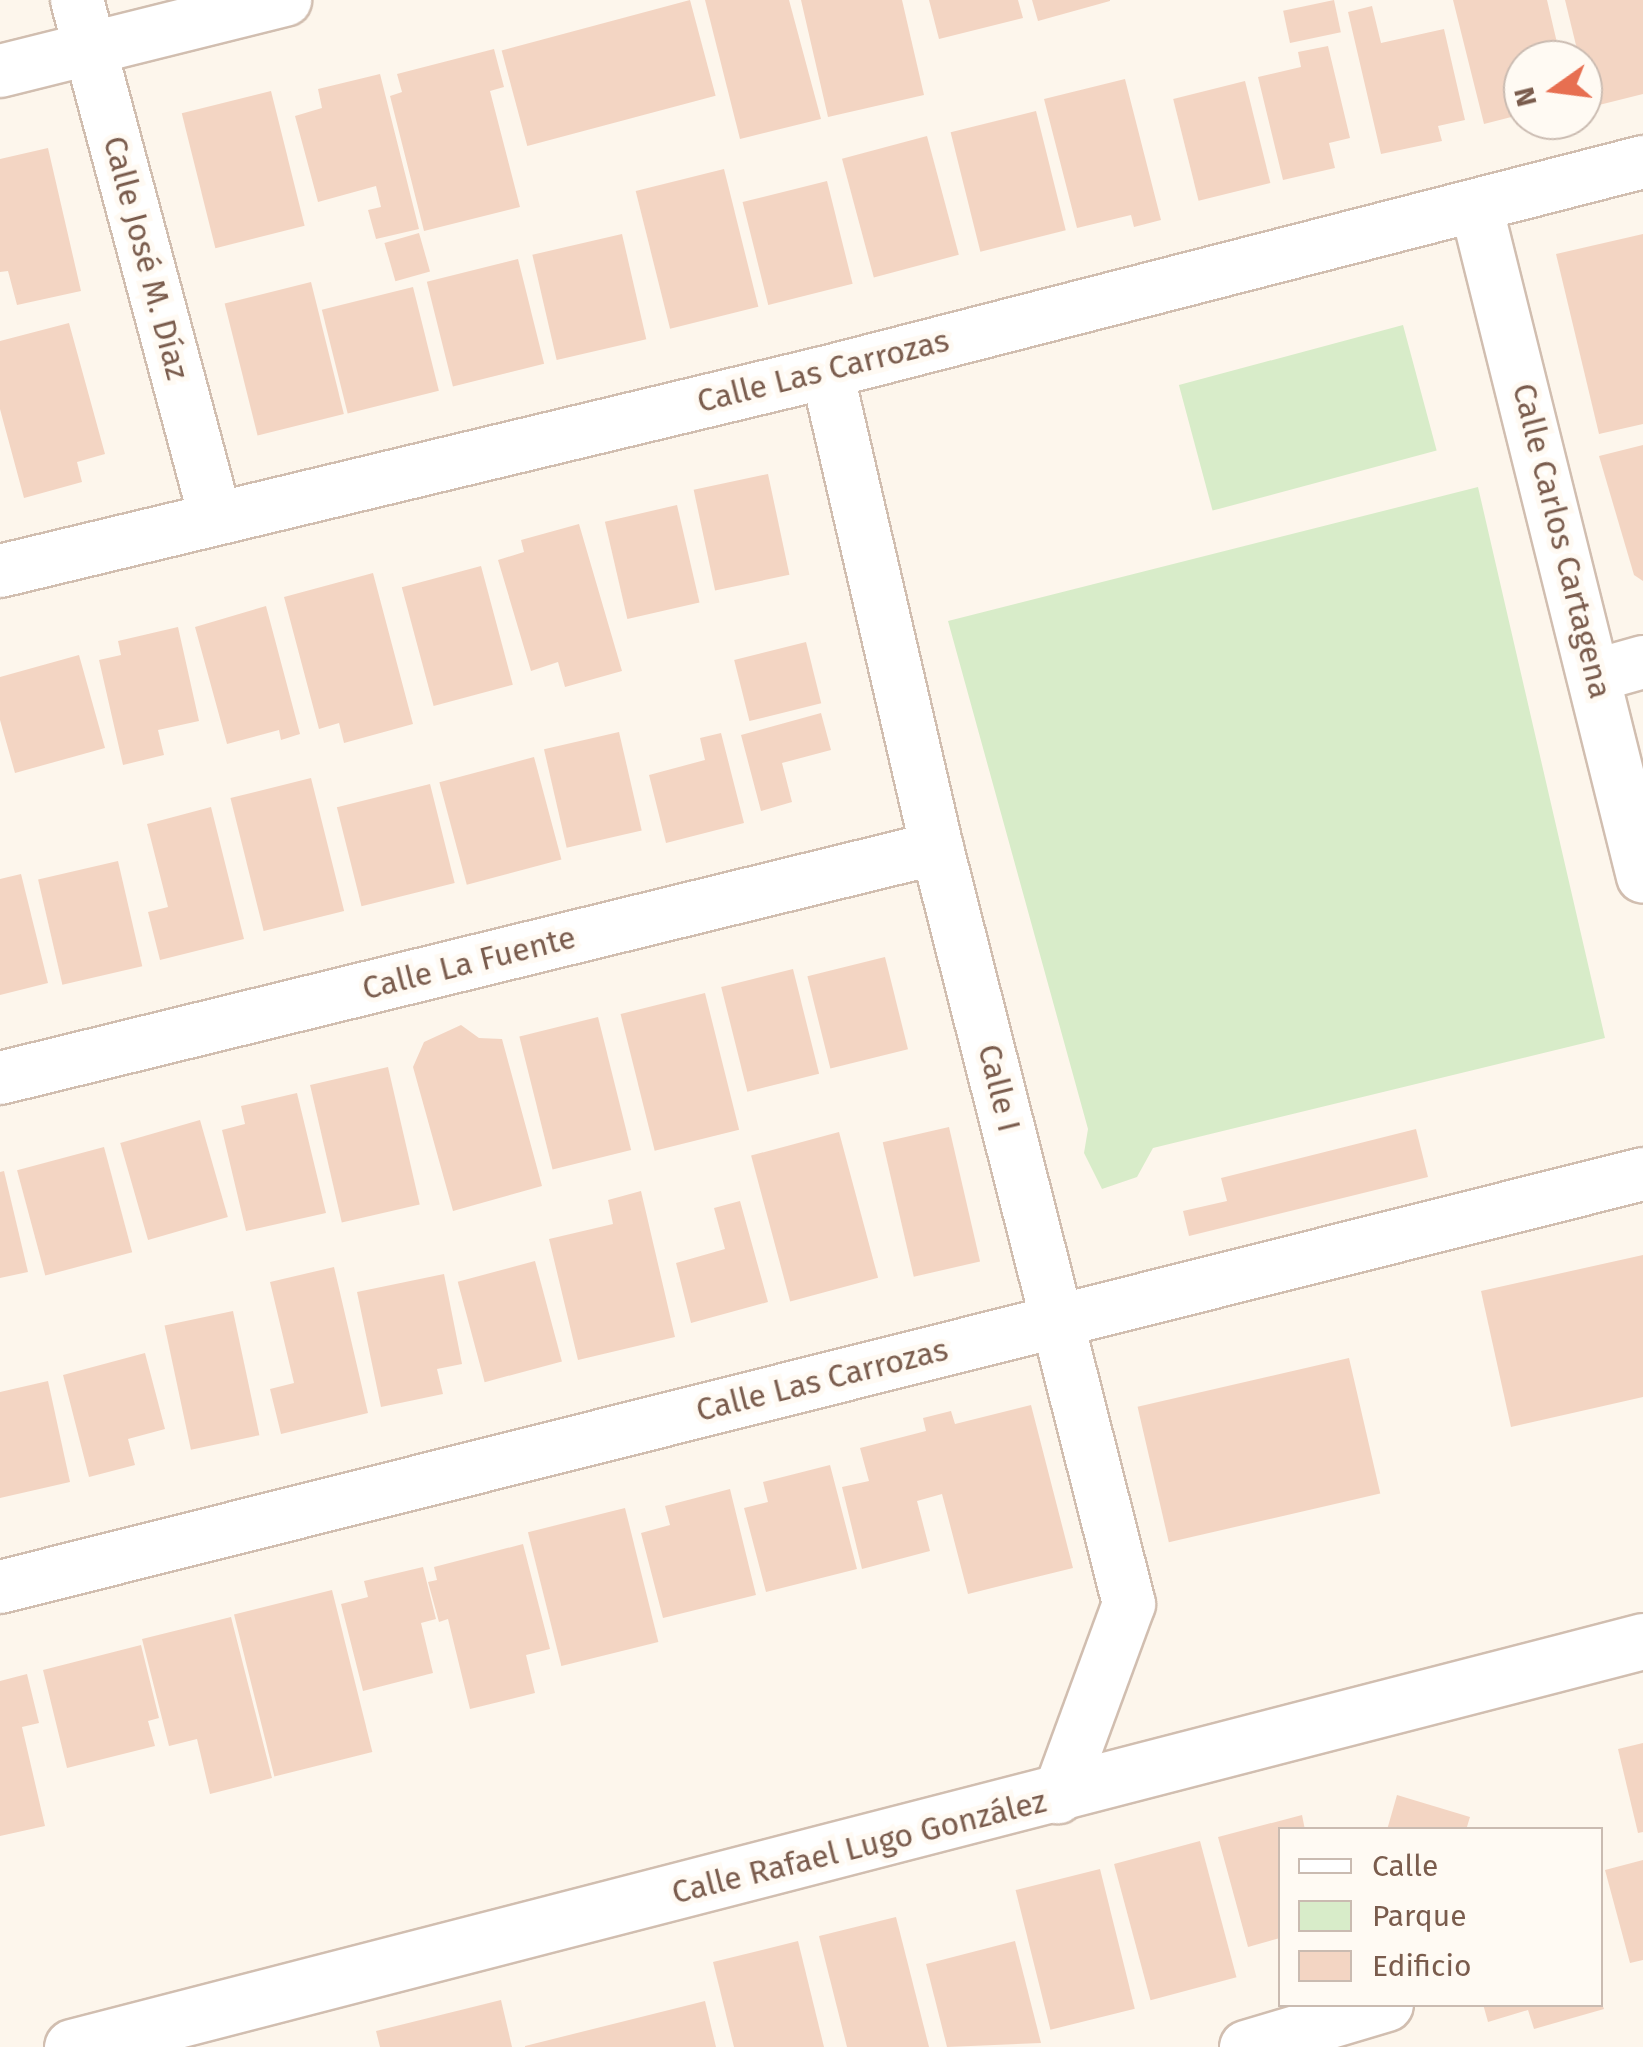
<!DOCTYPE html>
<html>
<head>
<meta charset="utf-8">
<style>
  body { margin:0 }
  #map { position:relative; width:1643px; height:2047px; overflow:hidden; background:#fdf6ec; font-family:"Fira Sans",sans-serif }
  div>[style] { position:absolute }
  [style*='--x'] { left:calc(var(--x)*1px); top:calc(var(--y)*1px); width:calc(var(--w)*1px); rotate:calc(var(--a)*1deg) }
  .green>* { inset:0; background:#d8ecc9; transform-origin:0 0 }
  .building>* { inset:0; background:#f3d5c3; transform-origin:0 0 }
  .roads { filter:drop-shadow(2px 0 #d1beb0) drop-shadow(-2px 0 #d1beb0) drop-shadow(0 2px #d1beb0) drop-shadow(0 -2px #d1beb0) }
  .street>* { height:52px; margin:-26px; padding:0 26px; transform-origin:26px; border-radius:26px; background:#fff }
  .secondary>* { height:55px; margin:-27.5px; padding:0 27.5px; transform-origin:27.5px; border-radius:27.5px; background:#fff }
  span { translate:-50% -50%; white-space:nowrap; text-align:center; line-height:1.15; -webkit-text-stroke:10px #fffaf3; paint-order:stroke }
  .street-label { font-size:32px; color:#7a5c4d }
  .legend { position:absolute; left:1278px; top:1827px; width:325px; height:180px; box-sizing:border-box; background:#fffaf3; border:2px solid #cabbb1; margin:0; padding:12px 18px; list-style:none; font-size:30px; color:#7a5c4d }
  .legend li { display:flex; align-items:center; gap:20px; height:50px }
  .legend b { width:50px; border:2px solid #cabbb1 }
  .north { position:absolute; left:1503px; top:40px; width:100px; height:100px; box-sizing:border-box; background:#fffaf3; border:2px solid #cabbb1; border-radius:50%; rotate:256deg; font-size:28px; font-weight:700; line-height:40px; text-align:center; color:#7a5c4d }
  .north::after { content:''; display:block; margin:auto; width:35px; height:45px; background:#e76f51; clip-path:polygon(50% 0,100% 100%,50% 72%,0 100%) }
</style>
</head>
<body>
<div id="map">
  <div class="green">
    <div style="left:1403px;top:325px;width:130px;height:232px;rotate:75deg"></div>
    <div style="clip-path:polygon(1478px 487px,1605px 1038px,1153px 1148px,1137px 1177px,1102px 1189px,1084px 1153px,1088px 1129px,948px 621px)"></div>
  </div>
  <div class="building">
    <div style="left:690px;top:0;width:99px;height:195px;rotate:75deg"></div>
    <div style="clip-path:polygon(705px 0,789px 0,821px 119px,740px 139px)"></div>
    <div style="clip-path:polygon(801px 0,902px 0,924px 95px,828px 117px)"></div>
    <div style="clip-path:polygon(929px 0,1018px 0,1023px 18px,939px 39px)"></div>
    <div style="clip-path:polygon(1032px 0,1110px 0,1110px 1px,1038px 21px)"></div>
    <div style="left:1334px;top:0;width:33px;height:52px;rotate:78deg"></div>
    <div style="clip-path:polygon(1453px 0,1547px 0,1561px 60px,1523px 60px,1523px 114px,1484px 124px)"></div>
    <div style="clip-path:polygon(1565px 0,1643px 0,1643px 94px,1591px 107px)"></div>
    <div style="clip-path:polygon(1372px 6px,1381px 43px,1444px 29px,1465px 120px,1438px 126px,1442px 141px,1381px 154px,1348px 12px)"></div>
    <div style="clip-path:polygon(1328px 46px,1350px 138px,1329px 143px,1335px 168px,1283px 180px,1258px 77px,1301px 67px,1298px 52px)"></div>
    <div style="clip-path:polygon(494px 49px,504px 87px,490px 91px,520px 207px,424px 231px,390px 96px,402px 92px,397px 74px)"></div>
    <div style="clip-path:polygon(380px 74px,419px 229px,376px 239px,368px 210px,381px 207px,376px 186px,318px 202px,295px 116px,322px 108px,318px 89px)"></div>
    <div style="clip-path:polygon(1125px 79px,1161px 220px,1134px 227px,1131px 215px,1077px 228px,1044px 99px)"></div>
    <div style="left:1245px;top:81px;width:105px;height:74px;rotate:76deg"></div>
    <div style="left:271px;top:91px;width:139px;height:92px;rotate:76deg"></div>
    <div style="left:1036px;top:111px;width:123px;height:88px;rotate:76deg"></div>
    <div style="left:927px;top:136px;width:123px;height:88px;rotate:75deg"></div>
    <div style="clip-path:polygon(48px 148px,81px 291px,17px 305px,8px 271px,0 272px,0 159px)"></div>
    <div style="left:724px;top:169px;width:142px;height:91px;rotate:76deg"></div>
    <div style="left:827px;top:181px;width:106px;height:87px;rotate:76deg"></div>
    <div style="left:419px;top:233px;width:40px;height:36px;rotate:74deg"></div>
    <div style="left:622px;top:234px;width:108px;height:92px;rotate:77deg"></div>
    <div style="clip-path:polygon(1643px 234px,1643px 424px,1599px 434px,1556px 254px)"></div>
    <div style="left:518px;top:259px;width:108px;height:94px;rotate:76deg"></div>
    <div style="left:311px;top:282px;width:136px;height:89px;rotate:76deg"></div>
    <div style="left:413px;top:287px;width:107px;height:94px;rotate:76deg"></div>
    <div style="clip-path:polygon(69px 323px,105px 454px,77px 462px,82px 482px,24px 498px,0 409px,0 341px)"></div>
    <div style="clip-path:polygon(1643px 445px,1643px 581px,1634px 575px,1599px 456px)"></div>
    <div style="left:768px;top:474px;width:103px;height:76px;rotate:78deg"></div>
    <div style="left:677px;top:505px;width:100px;height:74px;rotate:77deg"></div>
    <div style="clip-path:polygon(579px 524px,622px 671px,565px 687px,558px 662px,531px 671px,498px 560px,524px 552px,521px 540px)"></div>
    <div style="left:481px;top:566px;width:123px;height:82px;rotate:75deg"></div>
    <div style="clip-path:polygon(373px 573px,413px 724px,344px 743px,339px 723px,319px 729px,284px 597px)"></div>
    <div style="clip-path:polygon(266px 606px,300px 734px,281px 740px,279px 730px,227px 744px,195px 627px)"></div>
    <div style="clip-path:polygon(178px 627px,199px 721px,158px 730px,164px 755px,123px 765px,99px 660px,121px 655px,118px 641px)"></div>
    <div style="left:806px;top:642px;width:63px;height:74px;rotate:76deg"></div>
    <div style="clip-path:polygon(79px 655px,105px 748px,15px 773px,0 720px,0 677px)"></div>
    <div style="clip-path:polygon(821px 713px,831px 750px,782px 763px,792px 802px,761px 811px,741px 735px)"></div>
    <div style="left:619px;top:732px;width:101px;height:77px;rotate:77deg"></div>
    <div style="clip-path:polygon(721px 733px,744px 823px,666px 843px,649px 775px,705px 760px,700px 738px)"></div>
    <div style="left:534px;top:757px;width:106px;height:98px;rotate:75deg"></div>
    <div style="left:311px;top:778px;width:137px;height:83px;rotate:76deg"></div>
    <div style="left:430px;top:784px;width:102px;height:96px;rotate:76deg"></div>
    <div style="clip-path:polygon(211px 807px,244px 939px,160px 960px,148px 912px,168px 907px,147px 824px)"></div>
    <div style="left:118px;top:861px;width:108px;height:82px;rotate:77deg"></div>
    <div style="clip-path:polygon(21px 874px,48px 983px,0 995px,0 879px)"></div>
    <div style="left:885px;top:957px;width:95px;height:80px;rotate:76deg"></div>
    <div style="left:793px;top:969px;width:108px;height:74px;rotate:76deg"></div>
    <div style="left:705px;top:993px;width:141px;height:87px;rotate:76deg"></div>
    <div style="left:598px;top:1017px;width:137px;height:81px;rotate:76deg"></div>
    <div style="clip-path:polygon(461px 1025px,479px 1038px,502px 1039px,542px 1186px,453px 1211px,413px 1067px,424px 1042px)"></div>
    <div style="left:388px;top:1067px;width:141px;height:80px;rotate:77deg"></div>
    <div style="clip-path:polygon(297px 1093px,326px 1213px,246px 1231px,222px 1130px,245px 1124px,241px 1106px)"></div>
    <div style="left:200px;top:1120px;width:101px;height:83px;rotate:74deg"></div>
    <div style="left:949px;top:1127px;width:138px;height:68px;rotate:77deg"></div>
    <div style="clip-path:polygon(1416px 1129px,1428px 1177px,1189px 1236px,1183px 1211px,1227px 1201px,1221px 1178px)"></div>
    <div style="left:839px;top:1132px;width:151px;height:91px;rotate:75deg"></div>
    <div style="left:104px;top:1147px;width:109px;height:90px;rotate:75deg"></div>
    <div style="clip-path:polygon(4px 1171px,28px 1272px,0 1278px,0 1172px)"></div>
    <div style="clip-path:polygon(641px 1191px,675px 1337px,578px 1360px,549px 1239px,613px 1224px,608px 1200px)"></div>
    <div style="clip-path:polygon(740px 1201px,768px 1302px,691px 1323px,676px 1263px,725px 1249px,714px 1208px)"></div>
    <div style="clip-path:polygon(1643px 1255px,1643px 1397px,1511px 1427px,1481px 1291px)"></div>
    <div style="left:535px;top:1261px;width:104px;height:80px;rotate:75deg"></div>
    <div style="clip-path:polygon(334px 1267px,368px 1413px,281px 1434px,270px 1389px,294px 1383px,270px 1282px)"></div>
    <div style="clip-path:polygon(444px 1274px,462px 1364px,437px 1369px,443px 1394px,381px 1407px,357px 1292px)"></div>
    <div style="left:233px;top:1311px;width:127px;height:70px;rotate:78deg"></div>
    <div style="clip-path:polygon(145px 1353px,165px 1429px,128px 1439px,135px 1465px,89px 1477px,63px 1375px)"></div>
    <div style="left:1349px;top:1358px;width:139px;height:217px;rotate:77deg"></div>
    <div style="clip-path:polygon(48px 1381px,70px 1482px,0 1498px,0 1392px)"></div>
    <div style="clip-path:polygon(1031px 1405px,1073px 1568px,968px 1594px,942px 1494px,917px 1501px,930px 1551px,862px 1569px,842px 1487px,869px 1481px,860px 1448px,926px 1431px,923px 1418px,951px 1411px,955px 1424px)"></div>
    <div style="clip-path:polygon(830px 1465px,857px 1569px,766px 1592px,744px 1508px,768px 1502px,763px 1482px)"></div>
    <div style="clip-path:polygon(730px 1489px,756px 1595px,663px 1618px,641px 1533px,670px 1525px,665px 1506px)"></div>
    <div style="left:625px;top:1508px;width:138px;height:100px;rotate:76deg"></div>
    <div style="clip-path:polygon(523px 1544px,550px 1649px,526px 1655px,535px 1693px,470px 1709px,448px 1619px,439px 1622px,428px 1582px,437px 1580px,434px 1567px)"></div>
    <div style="clip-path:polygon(423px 1567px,436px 1619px,421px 1623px,433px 1673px,363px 1691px,341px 1604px,368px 1597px,364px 1581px)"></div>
    <div style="left:332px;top:1590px;width:167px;height:101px;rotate:76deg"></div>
    <div style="clip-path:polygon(231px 1617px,272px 1778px,210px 1794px,197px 1739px,169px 1746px,142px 1639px)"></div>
    <div style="clip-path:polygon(141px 1645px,159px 1718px,148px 1721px,155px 1746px,67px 1768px,43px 1670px)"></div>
    <div style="clip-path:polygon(27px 1674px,39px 1723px,22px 1727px,45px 1826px,0 1836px,0 1681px)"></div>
    <div style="clip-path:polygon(1643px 1743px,1643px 1832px,1638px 1833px,1618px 1749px)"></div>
    <div style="clip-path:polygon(1397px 1795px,1470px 1817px,1466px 1830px,1387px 1830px)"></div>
    <div style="clip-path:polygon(1302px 1815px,1305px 1830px,1280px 1830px,1280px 1938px,1248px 1947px,1218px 1837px)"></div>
    <div style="left:1200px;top:1841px;width:141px;height:89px;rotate:75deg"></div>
    <div style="clip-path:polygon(1643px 1860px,1643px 1960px,1630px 1963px,1605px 1870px)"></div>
    <div style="left:1100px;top:1869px;width:144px;height:87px;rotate:76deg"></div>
    <div style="clip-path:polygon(896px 1917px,929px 2047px,847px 2047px,819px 1936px)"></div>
    <div style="clip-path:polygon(798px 1941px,824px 2047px,734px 2047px,713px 1962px)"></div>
    <div style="clip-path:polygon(1015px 1941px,1041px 2043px,947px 2047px,926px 1964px)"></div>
    <div style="clip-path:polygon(501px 2000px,512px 2047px,380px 2047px,376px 2031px)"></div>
    <div style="clip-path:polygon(705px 2001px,716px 2047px,525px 2047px,525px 2046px)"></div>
    <div style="clip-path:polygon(1483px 2004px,1602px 2004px,1604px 2009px,1534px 2029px,1528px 2010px,1488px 2022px)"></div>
  </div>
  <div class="roads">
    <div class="street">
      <div style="--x:77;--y:0;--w:534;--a:75.03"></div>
      <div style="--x:0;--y:71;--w:294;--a:-14"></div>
      <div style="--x:1476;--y:206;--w:691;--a:76.02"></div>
      <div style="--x:827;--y:372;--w:489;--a:77"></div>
      <div style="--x:937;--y:848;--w:780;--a:75.75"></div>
      <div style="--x:1129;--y:1604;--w:206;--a:110.2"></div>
      <div style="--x:0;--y:571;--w:851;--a:-13.53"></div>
      <div style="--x:827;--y:372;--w:843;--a:-14.43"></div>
      <div style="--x:1597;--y:675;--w:48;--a:-15.8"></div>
      <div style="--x:0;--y:1078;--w:965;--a:-13.79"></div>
      <div style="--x:0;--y:1587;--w:1694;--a:-14.11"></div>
      <div style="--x:1246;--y:2047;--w:147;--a:-16.6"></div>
    </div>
    <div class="secondary">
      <div style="--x:72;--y:2047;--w:1623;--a:-14.49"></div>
    </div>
  </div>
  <div class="street-label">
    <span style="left:146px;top:258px;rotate:75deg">Calle José M. Díaz</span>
    <span style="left:823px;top:371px;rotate:-14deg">Calle Las Carrozas</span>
    <span style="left:1562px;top:541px;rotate:76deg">Calle Carlos Cartagena</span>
    <span style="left:469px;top:963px;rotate:-14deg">Calle La Fuente</span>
    <span style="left:999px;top:1088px;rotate:76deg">Calle I</span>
    <span style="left:822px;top:1380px;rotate:-14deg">Calle Las Carrozas</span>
    <span style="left:859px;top:1847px;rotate:-14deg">Calle Rafael Lugo González</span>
  </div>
  <ul class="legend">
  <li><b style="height:12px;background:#fff"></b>Calle</li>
  <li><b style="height:28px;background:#d8ecc9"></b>Parque</li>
  <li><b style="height:28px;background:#f3d5c3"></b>Edificio</li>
  </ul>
  <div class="north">N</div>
</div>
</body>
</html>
